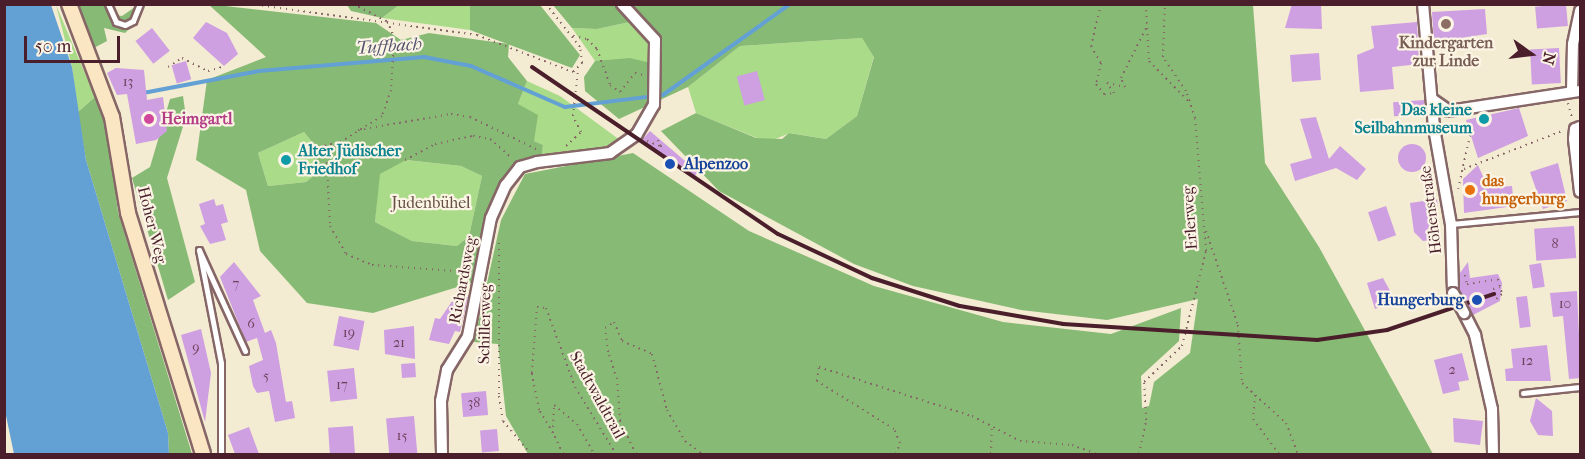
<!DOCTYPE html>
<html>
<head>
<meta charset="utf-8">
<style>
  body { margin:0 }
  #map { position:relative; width:1585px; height:459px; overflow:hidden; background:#f4ebd3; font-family:"IM FELL French Canon",serif }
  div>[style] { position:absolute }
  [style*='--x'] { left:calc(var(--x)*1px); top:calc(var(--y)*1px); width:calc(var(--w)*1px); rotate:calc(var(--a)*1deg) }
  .green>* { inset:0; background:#aadb89 }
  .forest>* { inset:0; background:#87bb75 }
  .water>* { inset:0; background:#63a0d4 }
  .stream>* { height:4px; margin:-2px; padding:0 2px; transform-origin:2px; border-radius:2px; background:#63a0d4 }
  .building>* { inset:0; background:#ce9fe1; transform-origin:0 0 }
  .round { border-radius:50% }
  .path>* { height:2px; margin-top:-1px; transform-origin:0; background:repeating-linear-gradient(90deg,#866666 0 1.5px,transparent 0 6px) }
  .roads { filter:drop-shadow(2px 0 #866666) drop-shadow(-2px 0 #866666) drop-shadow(0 2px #866666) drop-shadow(0 -2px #866666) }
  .lane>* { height:5px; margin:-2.5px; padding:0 2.5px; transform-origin:2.5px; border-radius:2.5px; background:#fff }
  .street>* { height:10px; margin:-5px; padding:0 5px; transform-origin:5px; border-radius:5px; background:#fff }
  .secondary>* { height:14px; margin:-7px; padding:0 7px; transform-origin:7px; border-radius:7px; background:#fbe6c4 }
  .rail>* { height:4px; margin:-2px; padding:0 2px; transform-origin:2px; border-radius:2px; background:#4a1f2b }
  .bridges { filter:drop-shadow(2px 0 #866666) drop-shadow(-2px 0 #866666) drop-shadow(0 2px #866666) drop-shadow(0 -2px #866666) }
  .street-bridge>* { height:10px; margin:-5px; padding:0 5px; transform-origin:5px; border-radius:5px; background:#fff }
  .dots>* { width:16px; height:16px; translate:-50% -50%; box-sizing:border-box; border:3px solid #fcf5e5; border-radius:50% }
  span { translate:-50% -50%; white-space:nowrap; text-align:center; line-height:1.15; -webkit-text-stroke:4.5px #fcf5e5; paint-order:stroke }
  .number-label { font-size:14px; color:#6b3f58 }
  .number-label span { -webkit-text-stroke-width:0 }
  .education-label { font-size:16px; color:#785e54; font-weight:700 }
  .culture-label { font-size:16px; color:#0d838f; font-weight:700 }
  .right { translate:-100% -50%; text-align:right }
  .left { translate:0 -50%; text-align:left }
  .hotel-label { font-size:16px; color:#b23c85; font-weight:700 }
  .transit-label { font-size:16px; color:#164399; font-weight:700 }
  .food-label { font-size:16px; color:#c56008; font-weight:700 }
  .park-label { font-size:16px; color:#624e42 }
  .street-label { font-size:16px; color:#4a1f2b }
  .water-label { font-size:18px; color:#54536f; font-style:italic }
  .frame { position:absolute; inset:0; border:6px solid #4a1f2b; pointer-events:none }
  .north { position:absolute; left:1501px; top:24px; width:60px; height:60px; -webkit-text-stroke:4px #fcf5e5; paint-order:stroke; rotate:104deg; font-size:16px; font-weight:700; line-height:24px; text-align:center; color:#4a1f2b }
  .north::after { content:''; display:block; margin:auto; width:21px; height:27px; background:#4a1f2b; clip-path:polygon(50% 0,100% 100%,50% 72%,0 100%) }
  .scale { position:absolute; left:24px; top:36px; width:96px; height:27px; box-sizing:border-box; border:3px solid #4a1f2b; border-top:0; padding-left:8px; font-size:18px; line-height:21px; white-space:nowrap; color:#4a1f2b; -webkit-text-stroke:4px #fcf5e5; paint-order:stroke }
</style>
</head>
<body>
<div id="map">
  <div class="green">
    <div style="clip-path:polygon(56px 5px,95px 97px,78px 112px,72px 67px)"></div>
    <div style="clip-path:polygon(399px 5px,470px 5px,470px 30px,382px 18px)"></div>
    <div style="clip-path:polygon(639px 20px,649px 28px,656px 64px,595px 61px,572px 28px,597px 29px)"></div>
    <div style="clip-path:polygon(862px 38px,874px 56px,857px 116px,826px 139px,790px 133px,773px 140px,757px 138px,696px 113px,688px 87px,740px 46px)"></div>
    <div style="clip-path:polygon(527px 81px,560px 96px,620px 140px,609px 149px,542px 155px,543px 145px,534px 141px,518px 104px)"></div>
    <div style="clip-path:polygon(304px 132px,312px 142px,316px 175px,306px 182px,268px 186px,258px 153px)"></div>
    <div style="clip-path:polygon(405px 160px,461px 166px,482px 176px,469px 236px,457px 246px,412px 241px,375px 222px,379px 174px)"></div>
  </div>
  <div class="forest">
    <div style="clip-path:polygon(evenodd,208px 4px,376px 23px,401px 40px,429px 33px,509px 44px,508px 57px,527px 81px,518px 104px,538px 115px,534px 141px,543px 145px,542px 155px,519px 162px,507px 175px,487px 225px,477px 281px,373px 313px,307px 303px,260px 251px,246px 190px,196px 160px,207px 80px,266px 57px,208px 4px,304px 132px,312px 142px,316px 174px,306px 182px,268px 186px,258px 153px,304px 132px,208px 4px,406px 160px,461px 166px,482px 176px,469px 236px,457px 246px,412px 241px,375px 222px,380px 174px,406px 160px)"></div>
    <div style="clip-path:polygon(78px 5px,109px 5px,108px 14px,122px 16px,138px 5px,134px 24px,125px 33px,104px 28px,107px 41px,92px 49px)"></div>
    <div style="clip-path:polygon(347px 5px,399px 5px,382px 18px,351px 11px)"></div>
    <div style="clip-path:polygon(470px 5px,540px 5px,580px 55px,572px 68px,470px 30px)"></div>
    <div style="clip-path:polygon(553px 5px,1253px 5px,1265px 163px,1319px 247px,1433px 454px,528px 454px,506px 416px,498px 344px,474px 342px,501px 220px,525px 174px,633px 153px,749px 231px,874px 286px,1003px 322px,1111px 334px,1181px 308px,1179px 341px,1141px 376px,1142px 408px,1149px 406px,1154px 382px,1190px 353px,1198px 299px,1107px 320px,1021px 310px,913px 286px,854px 264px,719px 191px,661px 131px,696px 113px,756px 138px,782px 139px,789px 133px,826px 139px,857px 116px,874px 57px,862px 38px,740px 46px,688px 87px,619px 119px,585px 91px,584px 77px,595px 61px,630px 58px,655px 64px,657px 54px,639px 20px,597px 29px,572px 28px)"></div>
    <div style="clip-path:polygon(183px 96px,186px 117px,167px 178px,195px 282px,168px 300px,132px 178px,150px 167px,170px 99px)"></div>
    <div style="clip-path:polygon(95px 97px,108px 132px,118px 212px,192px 454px,169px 454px,168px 433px,86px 160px,78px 112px)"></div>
  </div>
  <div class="water">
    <div style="clip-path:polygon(4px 5px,51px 5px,72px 67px,86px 160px,168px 433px,169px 454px,14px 454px,4px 406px)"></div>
  </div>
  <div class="stream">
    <div style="--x:143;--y:93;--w:118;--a:-10.7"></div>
    <div style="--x:259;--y:71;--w:166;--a:-4.8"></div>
    <div style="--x:424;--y:57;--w:48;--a:10.8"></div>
    <div style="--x:471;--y:66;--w:103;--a:23.6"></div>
    <div style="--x:565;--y:107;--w:83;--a:-7"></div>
    <div style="--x:663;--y:95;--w:156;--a:-35.6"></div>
  </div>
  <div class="building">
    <div style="clip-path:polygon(1292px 4px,1321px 4px,1322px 29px,1285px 28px)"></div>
    <div style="left:1566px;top:4px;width:22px;height:31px;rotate:85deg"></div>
    <div style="clip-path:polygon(1485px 9px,1487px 34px,1434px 42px,1432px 12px)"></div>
    <div style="clip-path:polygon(206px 22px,227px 33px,238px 54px,224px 66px,193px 38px)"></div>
    <div style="clip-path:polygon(1417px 22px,1419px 64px,1392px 67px,1394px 89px,1360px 92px,1357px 55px,1374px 48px,1371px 26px)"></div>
    <div style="left:152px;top:28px;width:29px;height:21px;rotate:52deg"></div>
    <div style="left:1559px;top:48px;width:35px;height:29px;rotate:87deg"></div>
    <div style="left:1319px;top:53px;width:27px;height:29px;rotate:86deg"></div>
    <div style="left:186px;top:61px;width:19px;height:15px;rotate:74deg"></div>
    <div style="clip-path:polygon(116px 68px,144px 70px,147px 100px,163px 97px,167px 131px,156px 140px,136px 144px,127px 94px,117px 95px,107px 73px)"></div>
    <div style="left:757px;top:71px;width:30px;height:21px;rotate:75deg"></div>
    <div style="left:1424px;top:100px;width:14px;height:31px;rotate:86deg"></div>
    <div style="clip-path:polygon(1519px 108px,1528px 136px,1478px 158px,1466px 120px)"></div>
    <div style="clip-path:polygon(1316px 117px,1329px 159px,1340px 146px,1366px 169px,1357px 180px,1336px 168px,1295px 181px,1290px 164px,1312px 158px,1300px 119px)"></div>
    <div style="clip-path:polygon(650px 131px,698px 172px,693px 178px,641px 141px)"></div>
    <div class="round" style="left:1398px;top:144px;width:28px;height:28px"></div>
    <div style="clip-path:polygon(1558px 163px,1567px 201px,1543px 209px,1530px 172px)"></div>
    <div style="clip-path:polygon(1478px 165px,1488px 188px,1512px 186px,1514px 206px,1464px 213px,1463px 179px)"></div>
    <div style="clip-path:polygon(214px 199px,216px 206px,223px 204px,228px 222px,221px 224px,226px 240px,210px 244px,200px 226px,205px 224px,199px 204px)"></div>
    <div style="clip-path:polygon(1437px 199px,1440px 239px,1423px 241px,1414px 232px,1410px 203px)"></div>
    <div style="left:1386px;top:206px;width:31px;height:19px;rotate:71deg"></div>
    <div style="left:1574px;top:226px;width:32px;height:40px;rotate:86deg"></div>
    <div style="clip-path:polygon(234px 262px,261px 296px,253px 300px,265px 333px,271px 330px,276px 343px,286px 402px,292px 401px,295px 418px,275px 422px,269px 391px,257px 393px,253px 386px,249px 366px,263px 360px,257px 338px,246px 342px,220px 277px)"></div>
    <div style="clip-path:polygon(1468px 262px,1470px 278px,1498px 274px,1502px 283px,1500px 301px,1473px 315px,1460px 291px,1460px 273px)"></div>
    <div style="left:1541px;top:263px;width:24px;height:12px;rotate:81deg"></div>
    <div style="clip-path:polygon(1383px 278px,1395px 300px,1375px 309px,1367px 283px)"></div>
    <div style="clip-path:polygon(1577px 291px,1581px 378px,1569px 379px,1563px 316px,1553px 317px,1550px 293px)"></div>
    <div style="clip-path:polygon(457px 294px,468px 297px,460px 332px,455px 331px,449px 344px,429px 340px,435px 318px,440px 319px)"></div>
    <div style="left:1527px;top:296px;width:31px;height:11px;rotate:83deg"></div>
    <div style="left:339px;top:316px;width:26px;height:30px;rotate:11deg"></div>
    <div style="clip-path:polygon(414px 326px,415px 359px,385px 354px,384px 330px)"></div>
    <div style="clip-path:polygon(201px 329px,211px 373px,205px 422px,181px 335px)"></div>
    <div style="clip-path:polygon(1547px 345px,1551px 381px,1506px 381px,1505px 369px,1513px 368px,1511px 349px)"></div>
    <div style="clip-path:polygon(1462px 353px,1469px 380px,1458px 382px,1460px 390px,1443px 394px,1434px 360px)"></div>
    <div style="left:415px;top:363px;width:14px;height:14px;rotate:86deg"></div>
    <div style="left:354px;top:368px;width:31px;height:27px;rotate:84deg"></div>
    <div style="left:486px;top:391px;width:24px;height:25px;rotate:85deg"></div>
    <div style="clip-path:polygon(1536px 398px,1552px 411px,1553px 436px,1538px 435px,1530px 421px)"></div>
    <div style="left:414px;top:416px;width:38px;height:28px;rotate:85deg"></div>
    <div style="clip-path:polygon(1453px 418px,1483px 421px,1480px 445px,1454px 442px)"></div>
    <div style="left:353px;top:426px;width:28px;height:25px;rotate:86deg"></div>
    <div style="clip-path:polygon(249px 427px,259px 454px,235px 454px,228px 435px)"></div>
    <div style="left:497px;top:429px;width:22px;height:17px;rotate:85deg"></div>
  </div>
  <div class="path">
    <div style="--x:250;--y:4;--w:229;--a:7.8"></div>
    <div style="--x:477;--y:35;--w:103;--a:21.1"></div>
    <div style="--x:573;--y:72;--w:13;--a:-45"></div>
    <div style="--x:582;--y:63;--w:16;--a:-97"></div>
    <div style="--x:580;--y:47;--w:55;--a:-128.3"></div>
    <div style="--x:353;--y:4;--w:38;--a:27"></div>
    <div style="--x:387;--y:21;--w:17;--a:66"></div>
    <div style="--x:394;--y:37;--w:53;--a:93.2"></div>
    <div style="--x:391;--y:90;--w:28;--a:109"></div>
    <div style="--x:382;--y:116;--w:57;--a:148"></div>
    <div style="--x:334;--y:146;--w:17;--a:114"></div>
    <div style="--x:327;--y:162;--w:64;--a:87.3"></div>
    <div style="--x:330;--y:226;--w:32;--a:60"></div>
    <div style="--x:346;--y:254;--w:28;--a:23"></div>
    <div style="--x:372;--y:265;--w:97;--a:4.1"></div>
    <div style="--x:1101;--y:4;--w:43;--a:103.4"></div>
    <div style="--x:1091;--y:46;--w:20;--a:60"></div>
    <div style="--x:1101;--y:63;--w:22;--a:103"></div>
    <div style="--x:1096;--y:84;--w:13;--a:51"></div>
    <div style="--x:1104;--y:94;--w:10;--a:-6"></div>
    <div style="--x:1114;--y:93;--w:12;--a:-125"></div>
    <div style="--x:1107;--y:83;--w:18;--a:13"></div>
    <div style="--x:1125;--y:87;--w:10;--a:-114"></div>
    <div style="--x:1121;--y:78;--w:56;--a:-63.4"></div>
    <div style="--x:1146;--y:4;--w:57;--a:87"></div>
    <div style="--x:1149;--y:61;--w:57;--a:45.7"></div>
    <div style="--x:573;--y:36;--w:14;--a:12"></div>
    <div style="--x:587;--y:39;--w:14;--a:45"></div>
    <div style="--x:597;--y:49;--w:38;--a:70"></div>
    <div style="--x:610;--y:85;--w:12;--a:35"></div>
    <div style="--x:620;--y:92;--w:24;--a:-52"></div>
    <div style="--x:635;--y:73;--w:8;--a:14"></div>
    <div style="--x:168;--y:67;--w:17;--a:-33"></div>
    <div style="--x:182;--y:58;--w:29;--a:27"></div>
    <div style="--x:208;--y:71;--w:15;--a:-16"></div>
    <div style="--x:1568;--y:103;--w:16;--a:75"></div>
    <div style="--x:358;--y:130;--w:94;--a:-9.8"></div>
    <div style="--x:451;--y:114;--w:19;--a:9"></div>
    <div style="--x:470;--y:117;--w:76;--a:25.9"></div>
    <div style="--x:1447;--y:131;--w:20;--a:-18"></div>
    <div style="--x:1466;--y:125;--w:11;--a:68"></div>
    <div style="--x:1470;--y:135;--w:55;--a:102.5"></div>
    <div style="--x:647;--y:141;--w:14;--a:21"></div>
    <div style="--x:566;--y:146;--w:21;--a:-43"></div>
    <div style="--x:581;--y:132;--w:18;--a:-117"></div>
    <div style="--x:573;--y:116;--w:46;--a:-83.8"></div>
    <div style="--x:660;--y:146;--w:6;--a:-108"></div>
    <div style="--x:658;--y:140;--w:12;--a:66"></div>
    <div style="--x:313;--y:149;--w:24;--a:-15"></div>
    <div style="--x:405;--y:160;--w:34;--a:-28"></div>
    <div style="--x:435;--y:144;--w:39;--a:-12"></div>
    <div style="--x:473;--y:136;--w:17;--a:10"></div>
    <div style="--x:490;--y:139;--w:29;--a:41"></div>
    <div style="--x:1464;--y:169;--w:105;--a:-21.2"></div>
    <div style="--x:1206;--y:231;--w:99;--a:71.2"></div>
    <div style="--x:1238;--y:325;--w:58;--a:86.1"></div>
    <div style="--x:1242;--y:383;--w:59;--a:42.3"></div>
    <div style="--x:1286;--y:423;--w:33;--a:69"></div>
    <div style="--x:499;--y:243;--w:153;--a:90"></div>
    <div style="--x:499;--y:396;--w:25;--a:81"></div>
    <div style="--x:503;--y:421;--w:43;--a:49.7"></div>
    <div style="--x:1465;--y:275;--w:9;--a:77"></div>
    <div style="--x:1467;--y:284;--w:31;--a:-9"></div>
    <div style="--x:1498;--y:279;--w:16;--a:75"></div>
    <div style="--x:1502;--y:294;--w:8;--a:140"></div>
    <div style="--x:1493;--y:289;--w:7;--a:-16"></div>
    <div style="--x:1255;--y:395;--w:24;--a:95"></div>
    <div style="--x:1253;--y:419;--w:44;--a:53.4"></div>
    <div style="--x:553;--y:433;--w:27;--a:-121"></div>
    <div style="--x:539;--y:410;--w:38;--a:-101"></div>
    <div style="--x:532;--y:373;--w:66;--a:-85.7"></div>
    <div style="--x:537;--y:307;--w:9;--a:6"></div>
    <div style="--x:546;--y:308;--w:84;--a:69.8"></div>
    <div style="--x:575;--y:387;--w:79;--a:58.5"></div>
    <div style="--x:563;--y:454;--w:23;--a:-115"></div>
    <div style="--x:553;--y:433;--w:28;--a:-88"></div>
    <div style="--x:554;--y:405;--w:30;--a:40"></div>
    <div style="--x:577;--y:424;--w:34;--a:60"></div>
    <div style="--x:636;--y:454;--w:37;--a:-116"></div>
    <div style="--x:620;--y:421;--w:42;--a:-94.1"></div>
    <div style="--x:617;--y:379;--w:28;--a:-108"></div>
    <div style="--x:608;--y:352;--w:24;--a:-97"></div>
    <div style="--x:605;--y:328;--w:11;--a:-34"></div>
    <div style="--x:614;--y:322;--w:21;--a:67"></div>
    <div style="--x:622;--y:341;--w:33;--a:23"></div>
    <div style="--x:652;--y:354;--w:58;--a:75"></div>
    <div style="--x:667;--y:410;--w:36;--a:60"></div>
    <div style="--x:685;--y:441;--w:21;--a:37"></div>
    <div style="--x:896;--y:454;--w:12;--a:-70"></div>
    <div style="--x:900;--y:443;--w:15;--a:-113"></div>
    <div style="--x:894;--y:429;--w:91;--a:-148.1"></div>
    <div style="--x:817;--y:381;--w:14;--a:-82"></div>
    <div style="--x:819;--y:367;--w:161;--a:17.8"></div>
    <div style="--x:972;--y:416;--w:54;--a:27.5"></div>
    <div style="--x:1020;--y:441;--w:52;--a:4.4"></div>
    <div style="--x:1072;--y:445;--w:27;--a:20"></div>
    <div style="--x:991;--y:454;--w:28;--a:-88"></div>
    <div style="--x:1139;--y:454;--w:35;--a:-78"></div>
    <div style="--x:1146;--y:420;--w:38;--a:-93"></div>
    <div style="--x:1144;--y:382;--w:52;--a:-43.5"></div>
    <div style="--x:1182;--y:346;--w:98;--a:-75.8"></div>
    <div style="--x:1206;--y:251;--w:133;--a:-94.7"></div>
    <div style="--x:1195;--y:118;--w:28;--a:-108"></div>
    <div style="--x:1186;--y:91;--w:41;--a:-124.1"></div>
    <div style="--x:1163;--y:57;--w:53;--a:-87.8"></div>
  </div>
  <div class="roads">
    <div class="lane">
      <div style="--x:108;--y:4;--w:20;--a:66"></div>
      <div style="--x:116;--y:22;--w:9;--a:18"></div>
      <div style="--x:125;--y:25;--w:9;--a:-27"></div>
      <div style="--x:133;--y:21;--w:18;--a:-68"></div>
      <div style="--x:1451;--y:224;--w:130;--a:-5.3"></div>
      <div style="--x:1523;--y:393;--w:57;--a:-6"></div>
      <div style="--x:221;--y:454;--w:91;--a:-90"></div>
      <div style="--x:221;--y:363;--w:115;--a:-101"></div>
      <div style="--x:199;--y:250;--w:111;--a:65.5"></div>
    </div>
    <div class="street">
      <div style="--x:1423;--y:4;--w:124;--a:84.9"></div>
      <div style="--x:1434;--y:128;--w:97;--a:80"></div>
      <div style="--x:1451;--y:224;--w:69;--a:88.3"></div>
      <div style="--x:1572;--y:91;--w:47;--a:-88.8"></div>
      <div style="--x:1573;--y:44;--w:34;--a:-78"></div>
      <div style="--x:1432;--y:99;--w:21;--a:35"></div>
      <div style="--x:1449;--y:111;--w:133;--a:-8.7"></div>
      <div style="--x:1580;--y:127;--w:5;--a:158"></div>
      <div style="--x:1575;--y:129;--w:10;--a:96"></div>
      <div style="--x:1574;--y:139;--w:53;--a:83.5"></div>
      <div style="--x:1464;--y:313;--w:25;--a:63"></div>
      <div style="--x:1475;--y:335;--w:76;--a:77.1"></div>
      <div style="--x:1492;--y:409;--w:45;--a:88.7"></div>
      <div style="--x:442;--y:454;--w:53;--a:-91.1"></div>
      <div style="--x:441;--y:401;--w:32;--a:-79"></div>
      <div style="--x:447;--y:370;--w:40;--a:-58"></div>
      <div style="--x:468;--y:336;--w:120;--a:-79"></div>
      <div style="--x:491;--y:218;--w:36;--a:-66"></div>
      <div style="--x:506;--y:185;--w:23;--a:-52"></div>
      <div style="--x:520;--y:167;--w:18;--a:-16"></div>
      <div style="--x:537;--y:162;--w:74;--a:-7"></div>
      <div style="--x:610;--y:153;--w:33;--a:-35"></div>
      <div style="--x:637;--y:134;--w:34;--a:-60"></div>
      <div style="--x:654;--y:105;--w:65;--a:-89.1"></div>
      <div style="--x:655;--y:40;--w:49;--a:-132.5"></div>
    </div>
    <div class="secondary">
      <div style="--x:69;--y:4;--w:121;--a:69.2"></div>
      <div style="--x:112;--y:117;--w:97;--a:80.5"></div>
      <div style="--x:128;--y:213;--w:252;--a:72.7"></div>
    </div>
  </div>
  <div class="rail">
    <div style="--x:532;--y:67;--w:297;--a:34.2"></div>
    <div style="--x:778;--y:234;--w:104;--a:25.1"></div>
    <div style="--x:872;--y:278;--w:92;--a:17.7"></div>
    <div style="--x:960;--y:306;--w:105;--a:9.9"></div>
    <div style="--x:1063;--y:324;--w:255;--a:3.6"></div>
    <div style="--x:1317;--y:340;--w:71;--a:-8.1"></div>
    <div style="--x:1387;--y:330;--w:113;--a:-18.6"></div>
  </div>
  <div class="bridges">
    <div class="street-bridge">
      <div style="--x:1453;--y:293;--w:23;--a:61"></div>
    </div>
  </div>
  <div class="dots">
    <div style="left:1446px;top:24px;background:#8d6e63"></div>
    <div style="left:149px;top:119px;background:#d1479c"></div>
    <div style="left:1484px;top:119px;background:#0f9aa8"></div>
    <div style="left:286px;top:160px;background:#0f9aa8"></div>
    <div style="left:670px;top:164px;background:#1a4fb4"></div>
    <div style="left:1470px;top:190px;background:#e8710a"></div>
    <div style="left:1477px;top:300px;background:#1a4fb4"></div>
  </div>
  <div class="number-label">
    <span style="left:128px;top:82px">13</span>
    <span style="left:1555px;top:244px">8</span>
    <span style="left:236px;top:284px">7</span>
    <span style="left:1565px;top:304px">10</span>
    <span style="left:251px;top:324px">6</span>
    <span style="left:349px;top:333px">19</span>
    <span style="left:399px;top:343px">21</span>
    <span style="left:196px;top:348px">9</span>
    <span style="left:1527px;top:361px">12</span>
    <span style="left:1452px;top:370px">2</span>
    <span style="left:266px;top:376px">5</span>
    <span style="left:342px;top:385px">17</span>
    <span style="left:474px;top:403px">38</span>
    <span style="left:402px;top:436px">15</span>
  </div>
  <div class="education-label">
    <span style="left:1446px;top:52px">Kindergarten<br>zur Linde</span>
  </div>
  <div class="culture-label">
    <span class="right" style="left:1472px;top:119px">Das kleine<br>Seilbahnmuseum</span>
    <span class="left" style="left:298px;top:160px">Alter Jüdischer<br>Friedhof</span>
  </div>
  <div class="hotel-label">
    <span class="left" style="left:161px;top:119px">Heimgartl</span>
  </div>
  <div class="transit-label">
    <span class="left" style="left:684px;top:164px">Alpenzoo</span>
    <span class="right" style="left:1464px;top:300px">Hungerburg</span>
  </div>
  <div class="food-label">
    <span class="left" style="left:1482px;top:190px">das<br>hungerburg</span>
  </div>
  <div class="park-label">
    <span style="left:431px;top:203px">Judenbühel</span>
  </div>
  <div class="street-label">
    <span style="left:1431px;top:210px;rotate:-97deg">Höhenstraße</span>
    <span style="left:1190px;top:218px;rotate:-94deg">Erlerweg</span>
    <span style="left:152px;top:225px;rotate:76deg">Hoher Weg</span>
    <span style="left:463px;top:280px;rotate:-79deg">Richardsweg</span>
    <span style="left:485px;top:324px;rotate:-89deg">Schillerweg</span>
    <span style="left:597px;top:395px;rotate:61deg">Stadtwaldtrail</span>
  </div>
  <div class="water-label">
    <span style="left:389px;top:47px;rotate:-4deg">Tuffbach</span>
  </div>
  <div class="frame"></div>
  <div class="north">N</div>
  <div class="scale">50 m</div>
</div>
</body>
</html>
